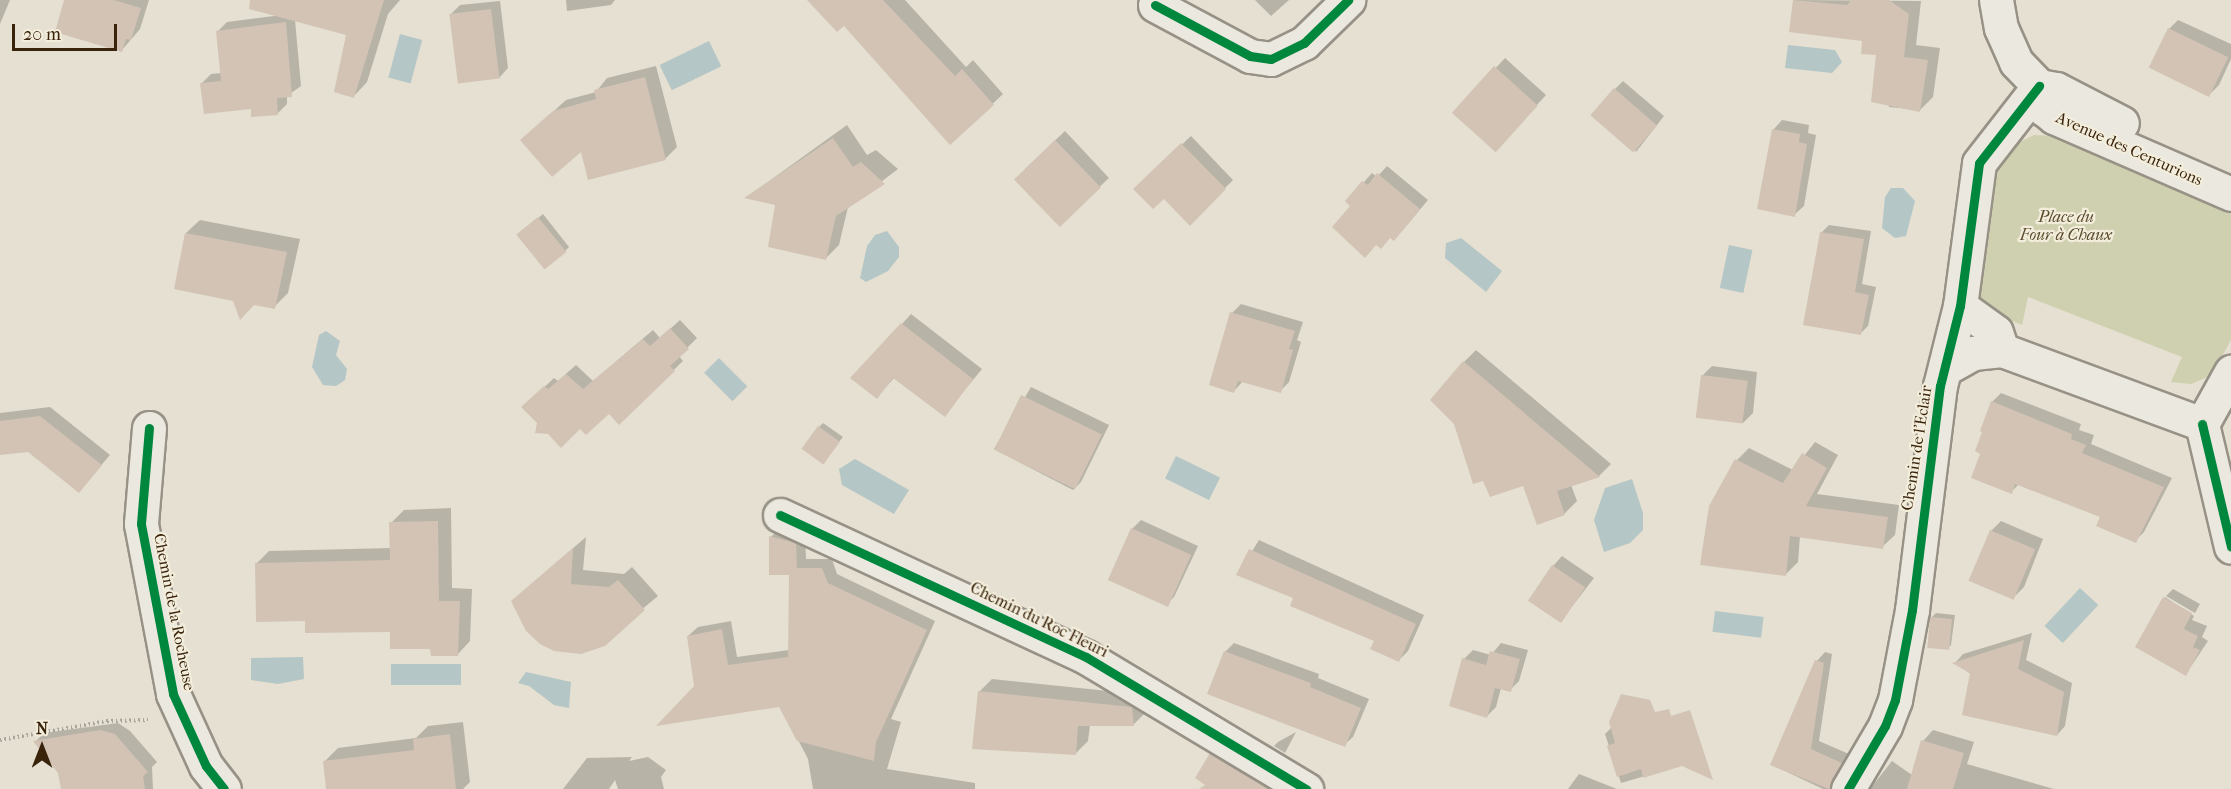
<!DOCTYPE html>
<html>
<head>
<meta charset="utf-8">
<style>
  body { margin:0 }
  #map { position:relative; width:2231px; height:789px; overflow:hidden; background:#e5e0d1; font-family:"IM FELL French Canon",serif }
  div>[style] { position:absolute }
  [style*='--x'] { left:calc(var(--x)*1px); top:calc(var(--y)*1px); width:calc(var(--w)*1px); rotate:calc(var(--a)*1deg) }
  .green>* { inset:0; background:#cfd0af }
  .water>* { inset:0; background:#b5c6c6; transform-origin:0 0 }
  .shadow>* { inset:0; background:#0003 }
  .building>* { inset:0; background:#d2c3b5; transform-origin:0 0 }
  .path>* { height:4px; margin-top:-2px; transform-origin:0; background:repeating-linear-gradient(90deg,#a9a49c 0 1.5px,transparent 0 4.5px) }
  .roads { filter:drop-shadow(2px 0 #979186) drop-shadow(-2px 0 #979186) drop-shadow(0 2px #979186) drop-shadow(0 -2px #979186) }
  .minor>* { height:33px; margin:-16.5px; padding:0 16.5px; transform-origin:16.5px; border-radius:16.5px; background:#ebe8e0 }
  .cycleway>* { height:9px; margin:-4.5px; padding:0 4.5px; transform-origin:4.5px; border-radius:4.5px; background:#00873e }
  span { translate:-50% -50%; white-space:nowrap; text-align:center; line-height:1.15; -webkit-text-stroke:4.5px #f3eddc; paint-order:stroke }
  .street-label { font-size:16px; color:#39230b }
  .park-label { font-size:16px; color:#5a4b2d; font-style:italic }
  .north { position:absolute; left:12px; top:717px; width:60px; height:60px; -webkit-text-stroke:4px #f3eddc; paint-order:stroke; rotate:0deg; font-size:16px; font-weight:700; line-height:24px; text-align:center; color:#39230b }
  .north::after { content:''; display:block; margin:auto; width:21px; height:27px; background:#39230b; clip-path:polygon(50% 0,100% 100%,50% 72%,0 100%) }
  .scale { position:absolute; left:12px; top:24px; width:105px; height:27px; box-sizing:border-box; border:3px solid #39230b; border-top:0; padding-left:8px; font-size:18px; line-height:21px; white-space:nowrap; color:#39230b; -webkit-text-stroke:4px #f3eddc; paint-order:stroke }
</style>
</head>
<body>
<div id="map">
  <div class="green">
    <div style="clip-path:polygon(2034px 135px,2054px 136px,2231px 211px,2231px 340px,2214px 371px,2205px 378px,2191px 384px,2171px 382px,2182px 357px,2028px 297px,2022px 325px,1996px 314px,1977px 295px,1992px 182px,2006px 149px)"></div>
  </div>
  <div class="water">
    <div style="left:400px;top:34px;width:23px;height:45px;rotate:15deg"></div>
    <div style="left:709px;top:41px;width:28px;height:55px;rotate:64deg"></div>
    <div style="clip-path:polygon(1788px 45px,1835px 50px,1842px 62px,1832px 73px,1785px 68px)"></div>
    <div style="clip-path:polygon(1891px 188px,1903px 188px,1915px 201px,1906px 236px,1895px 238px,1882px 228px,1885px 197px)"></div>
    <div style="clip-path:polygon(887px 231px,899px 247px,899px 257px,888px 271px,866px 282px,860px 278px,867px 246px,875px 235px)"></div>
    <div style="clip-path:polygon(1461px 238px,1502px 271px,1486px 292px,1445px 258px,1446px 243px)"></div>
    <div style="left:1729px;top:245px;width:24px;height:44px;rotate:12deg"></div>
    <div style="clip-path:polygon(326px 331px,340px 341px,336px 355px,347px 369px,345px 380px,336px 386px,323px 385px,312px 367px,319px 335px)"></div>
    <div style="left:719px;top:358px;width:40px;height:21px;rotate:45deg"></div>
    <div style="left:1176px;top:456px;width:49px;height:25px;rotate:26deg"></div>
    <div style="clip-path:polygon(855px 459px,909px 490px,894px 514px,842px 485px,839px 469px)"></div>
    <div style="clip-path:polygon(1632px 479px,1643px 513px,1643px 530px,1630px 543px,1604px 552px,1594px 520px,1605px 488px)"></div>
    <div style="left:2080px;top:588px;width:25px;height:52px;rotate:43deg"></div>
    <div style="left:1715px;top:611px;width:49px;height:21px;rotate:7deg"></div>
    <div style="clip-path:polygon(303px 657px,304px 679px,278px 684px,251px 680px,251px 658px)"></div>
    <div style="left:461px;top:664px;width:21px;height:70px;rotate:90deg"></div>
    <div style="clip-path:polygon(526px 672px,571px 682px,569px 708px,554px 705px,529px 686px,518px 683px)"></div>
  </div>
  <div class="shadow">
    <div style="clip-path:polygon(0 0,10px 0,0 24px)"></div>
    <div style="clip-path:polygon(66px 0,149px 0,140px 29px,122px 50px)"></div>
    <div style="clip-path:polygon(286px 0,400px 0,388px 14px,367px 82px,354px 96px,348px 34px,295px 20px,301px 86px,287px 96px,287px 104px,278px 113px,252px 108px,201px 84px,211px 74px,222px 73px,217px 32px,227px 22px,282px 15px)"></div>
    <div style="clip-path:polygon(566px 0,615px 0,611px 5px,567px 11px)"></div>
    <div style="clip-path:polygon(818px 0,905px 0,966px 67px,973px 60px,1003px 94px,951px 143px,845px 24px)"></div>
    <div style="clip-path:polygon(1255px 0,1289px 0,1271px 16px)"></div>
    <div style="clip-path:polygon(1794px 0,1921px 1px,1916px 45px,1940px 48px,1933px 97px,1920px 110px,1889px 107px,1878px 54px,1863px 39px)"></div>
    <div style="clip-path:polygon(500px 1px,508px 68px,499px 78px,450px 15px,460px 5px)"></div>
    <div style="clip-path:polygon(2178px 20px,2231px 44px,2231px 59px,2219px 85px,2209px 95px,2169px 29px)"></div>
    <div style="clip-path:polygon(1505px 58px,1546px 95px,1504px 141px,1454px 113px)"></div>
    <div style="clip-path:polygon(656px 66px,677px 147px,665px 159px,522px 140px,566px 100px,596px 92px,607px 78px)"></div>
    <div style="clip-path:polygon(1623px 81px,1664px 116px,1636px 152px,1615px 89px)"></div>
    <div style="clip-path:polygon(1782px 120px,1809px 125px,1808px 133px,1816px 135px,1804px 206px,1794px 215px,1773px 130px)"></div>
    <div style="clip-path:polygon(847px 125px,867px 155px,876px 150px,898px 169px,848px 207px,839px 245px,825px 259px,776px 204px,747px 197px)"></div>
    <div style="clip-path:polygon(1065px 131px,1109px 178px,1059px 225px,1025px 169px)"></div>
    <div style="clip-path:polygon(1191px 136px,1233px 180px,1190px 223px,1164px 197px,1135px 189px)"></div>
    <div style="clip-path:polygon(1387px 166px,1428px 200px,1402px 231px,1347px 201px,1372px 173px,1377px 177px)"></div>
    <div style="clip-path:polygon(543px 214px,569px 247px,565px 251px,524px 230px)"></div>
    <div style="clip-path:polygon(200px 220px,300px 239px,288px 293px,274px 307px,234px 300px,186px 233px)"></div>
    <div style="clip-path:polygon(1829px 225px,1871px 231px,1862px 284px,1876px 287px,1868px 326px,1860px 334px,1821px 233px)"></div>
    <div style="clip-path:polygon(1241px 304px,1303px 322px,1297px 340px,1301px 342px,1289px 382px,1280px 391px,1243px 381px,1234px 391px,1232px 313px)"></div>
    <div style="clip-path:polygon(911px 314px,982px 369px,944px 415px,895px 377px,877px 397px,853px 378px)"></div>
    <div style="clip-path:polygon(680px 320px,697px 338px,679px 356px,683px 361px,619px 423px,609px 412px,580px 427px,539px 423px,533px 398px,554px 378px,558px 381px,576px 365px,593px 381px,653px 330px,660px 338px)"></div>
    <div style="clip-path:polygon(1476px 350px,1611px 464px,1599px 476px,1571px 485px,1577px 501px,1564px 514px,1524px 484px,1455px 423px,1464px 362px)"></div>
    <div style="clip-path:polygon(1712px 366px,1757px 372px,1753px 413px,1743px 423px,1702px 376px)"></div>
    <div style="clip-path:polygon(1031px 387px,1109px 425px,1081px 482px,1073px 490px,994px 449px)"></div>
    <div style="clip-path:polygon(2001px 393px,2081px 424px,2079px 430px,2094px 435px,2091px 444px,2172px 478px,2144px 532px,2135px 541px,2102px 516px,2019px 484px,2011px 492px,1982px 453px,1992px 402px)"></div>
    <div style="clip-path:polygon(50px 407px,110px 455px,79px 491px,29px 451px,0 454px,0 413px)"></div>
    <div style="clip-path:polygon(823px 423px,843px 437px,827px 456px,819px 427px)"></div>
    <div style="clip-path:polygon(1815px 442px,1838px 455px,1817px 494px,1899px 505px,1895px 535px,1882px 547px,1800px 536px,1798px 562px,1786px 574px,1737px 460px,1749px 448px,1793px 470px)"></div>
    <div style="clip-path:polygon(451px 508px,452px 588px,472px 589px,470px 641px,457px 655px,392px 630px,306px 619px,256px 564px,269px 551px,391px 548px,391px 523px,404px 510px)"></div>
    <div style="clip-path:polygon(1141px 520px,1198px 546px,1174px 597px,1165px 606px,1132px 529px)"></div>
    <div style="clip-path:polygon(2001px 521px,2043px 539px,2024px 587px,2015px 596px,1991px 531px)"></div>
    <div style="clip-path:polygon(780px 527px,805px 534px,806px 559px,832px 559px,837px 574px,935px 621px,891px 719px,901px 722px,887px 769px,975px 783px,975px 789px,813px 789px,808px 759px,780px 705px,696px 687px,688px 636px,698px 627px,731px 621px,737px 657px,789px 650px,791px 573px,771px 537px)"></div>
    <div style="clip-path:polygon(586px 537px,583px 570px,624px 574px,632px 567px,658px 596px,593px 650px,554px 650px,527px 588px)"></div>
    <div style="clip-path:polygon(1259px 540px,1424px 615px,1408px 651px,1399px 660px,1376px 640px,1295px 597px,1238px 574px)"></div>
    <div style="clip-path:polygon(1562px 556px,1594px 578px,1560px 622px,1553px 566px)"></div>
    <div style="clip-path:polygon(2173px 589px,2200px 604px,2195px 613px,2166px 596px)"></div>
    <div style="clip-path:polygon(2165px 597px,2194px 616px,2192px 620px,2207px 626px,2202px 637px,2208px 641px,2186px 674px,2137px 647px)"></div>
    <div style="clip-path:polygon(1936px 613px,1955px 615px,1951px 645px,1947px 649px,1931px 618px)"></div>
    <div style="clip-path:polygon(2032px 633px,2026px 660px,2072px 683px,2065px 726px,2057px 735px,1955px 663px,1963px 654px)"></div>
    <div style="clip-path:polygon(1234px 643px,1319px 674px,1318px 678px,1369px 699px,1353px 737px,1344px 745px,1209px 693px,1226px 651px)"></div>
    <div style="clip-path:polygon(1501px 643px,1528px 650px,1519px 681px,1510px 690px,1501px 688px,1496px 707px,1487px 716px,1464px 659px,1473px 650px,1491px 655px)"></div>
    <div style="clip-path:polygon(1825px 652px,1832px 654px,1819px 741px,1849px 754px,1834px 789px,1823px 789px,1772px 765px,1817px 661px)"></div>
    <div style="clip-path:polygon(992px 679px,1147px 695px,1146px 712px,1133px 725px,1090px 725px,1088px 741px,1075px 754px,979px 692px)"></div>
    <div style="clip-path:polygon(463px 722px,470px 782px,463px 789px,327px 789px,324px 762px,338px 748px,416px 738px,428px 726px)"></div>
    <div style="clip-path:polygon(118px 723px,130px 731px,157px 762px,152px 767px,153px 789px,115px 789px,59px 772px,35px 742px,44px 733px)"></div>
    <div style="clip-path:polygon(1613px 726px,1669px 769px,1621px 783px,1605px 734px)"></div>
    <div style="clip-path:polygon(1933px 730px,1974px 742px,1967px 764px,2054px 789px,1870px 789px,1892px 761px,1912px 775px,1923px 741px)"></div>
    <div style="clip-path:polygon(1296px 732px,1285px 753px,1274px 746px,1278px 742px)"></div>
    <div style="clip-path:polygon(1221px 745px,1293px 789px,1214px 789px,1211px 754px)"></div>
    <div style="clip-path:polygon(632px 757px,629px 761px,648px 757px,666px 770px,661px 777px,664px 789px,618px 789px,615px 780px,609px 789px,563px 789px,587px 758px)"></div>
    <div style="clip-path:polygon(1579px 774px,1617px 789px,1568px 789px)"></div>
  </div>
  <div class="building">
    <div style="clip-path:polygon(64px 0,114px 0,141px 8px,131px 40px,126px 39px,122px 52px,55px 32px)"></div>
    <div style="clip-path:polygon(250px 0,384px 0,354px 98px,334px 92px,346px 35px,249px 9px)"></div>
    <div style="clip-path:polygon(807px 0,883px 0,955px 76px,962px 69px,994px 105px,950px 145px,844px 26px,837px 32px)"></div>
    <div style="clip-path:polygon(1793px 0,1847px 5px,1851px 0,1889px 0,1909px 14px,1904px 57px,1928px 60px,1920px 112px,1871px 102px,1876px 55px,1861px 54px,1862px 41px,1789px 32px)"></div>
    <div style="left:491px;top:9px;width:70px;height:42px;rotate:83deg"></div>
    <div style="clip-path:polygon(286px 22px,292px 97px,277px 98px,278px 115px,251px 117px,251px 109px,204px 114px,200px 83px,221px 81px,216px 31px)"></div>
    <div style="left:2168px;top:28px;width:67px;height:44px;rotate:26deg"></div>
    <div style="left:1494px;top:66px;width:59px;height:63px;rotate:42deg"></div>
    <div style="clip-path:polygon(645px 77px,666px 160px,588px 180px,581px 152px,552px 177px,520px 140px,553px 111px,596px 99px,594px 90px)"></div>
    <div style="left:1614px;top:88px;width:57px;height:36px;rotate:41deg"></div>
    <div style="clip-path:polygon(1772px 129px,1800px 134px,1799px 142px,1807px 144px,1795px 217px,1757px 209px)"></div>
    <div style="clip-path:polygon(833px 138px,853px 167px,861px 162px,885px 184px,836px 216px,826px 260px,768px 247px,775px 205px,744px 198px)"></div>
    <div style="left:1055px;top:140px;width:66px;height:57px;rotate:46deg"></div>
    <div style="clip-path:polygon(1181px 143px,1226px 189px,1190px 226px,1164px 199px,1153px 209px,1133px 189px)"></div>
    <div style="clip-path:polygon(1377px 173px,1420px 209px,1394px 241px,1390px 238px,1381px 249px,1376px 245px,1365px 258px,1332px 227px,1350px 206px,1345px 201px,1362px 181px,1368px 185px)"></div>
    <div style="left:538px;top:217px;width:45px;height:28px;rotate:51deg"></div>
    <div style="clip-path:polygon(1820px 232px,1864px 239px,1855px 292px,1869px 295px,1861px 335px,1803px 325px)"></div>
    <div style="clip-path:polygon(185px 233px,287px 252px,275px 309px,254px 305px,240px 320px,233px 301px,174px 289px)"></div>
    <div style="clip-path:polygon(1230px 312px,1295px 331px,1289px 349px,1293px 350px,1281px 393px,1238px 381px,1234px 393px,1209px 385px)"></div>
    <div style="clip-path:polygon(901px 323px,973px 379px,945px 417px,893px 378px,877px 399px,850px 378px)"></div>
    <div style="clip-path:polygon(670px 328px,689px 349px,670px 366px,675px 371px,619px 425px,609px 414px,586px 435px,580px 429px,561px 448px,548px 434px,535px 433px,537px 423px,521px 407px,544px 386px,548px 389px,566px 374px,583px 389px,643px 339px,650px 346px)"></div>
    <div style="clip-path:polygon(1463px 361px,1600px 477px,1557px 491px,1565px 515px,1537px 525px,1523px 486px,1490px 497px,1483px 481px,1473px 484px,1454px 424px,1430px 400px)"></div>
    <div style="left:1701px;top:375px;width:47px;height:43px;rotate:7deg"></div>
    <div style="left:1021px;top:395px;width:90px;height:61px;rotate:26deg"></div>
    <div style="clip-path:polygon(1991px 401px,2072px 434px,2071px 439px,2086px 445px,2082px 453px,2164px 487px,2136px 543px,2096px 526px,2100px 517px,2015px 484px,2012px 494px,1971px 478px,1980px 454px,1975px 451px,1982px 432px,1980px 431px)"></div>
    <div style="clip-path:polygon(40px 416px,102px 465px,79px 493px,28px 452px,0 455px,0 421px)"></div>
    <div style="left:818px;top:426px;width:27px;height:28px;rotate:36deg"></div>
    <div style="clip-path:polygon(1802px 453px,1827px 468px,1806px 506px,1888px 517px,1883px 549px,1790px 536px,1786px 576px,1700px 565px,1709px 506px,1735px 459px,1783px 483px)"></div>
    <div style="clip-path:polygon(438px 521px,439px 601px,460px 601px,458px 656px,431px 656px,430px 649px,390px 649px,390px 632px,305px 633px,305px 621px,256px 622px,255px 563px,390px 560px,389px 522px)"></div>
    <div style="left:1131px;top:528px;width:66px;height:57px;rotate:24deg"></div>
    <div style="left:1990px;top:530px;width:49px;height:55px;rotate:23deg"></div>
    <div style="clip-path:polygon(769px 536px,796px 543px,797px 568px,822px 568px,828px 583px,927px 630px,876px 742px,874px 761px,797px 741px,779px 707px,656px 726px,694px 686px,687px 636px,722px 629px,728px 665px,788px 657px,789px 575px,769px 575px)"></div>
    <div style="clip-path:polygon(573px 548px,571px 584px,609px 587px,618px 580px,645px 610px,605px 646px,581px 654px,554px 651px,540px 644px,526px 631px,511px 601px)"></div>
    <div style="clip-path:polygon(1249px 549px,1416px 624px,1399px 662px,1370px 649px,1374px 641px,1290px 606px,1293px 598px,1236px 575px)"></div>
    <div style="left:1552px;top:565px;width:40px;height:43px;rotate:34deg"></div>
    <div style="clip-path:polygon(2163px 597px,2192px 613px,2184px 629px,2198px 636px,2193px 647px,2200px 650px,2186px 676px,2135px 647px)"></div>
    <div style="left:1930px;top:617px;width:22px;height:31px;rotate:5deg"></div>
    <div style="clip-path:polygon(2024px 640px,2018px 669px,2064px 692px,2057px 736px,1962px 715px,1970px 673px,1952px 663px)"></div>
    <div style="clip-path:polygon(1224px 651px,1311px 683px,1310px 687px,1361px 708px,1345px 747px,1207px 694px)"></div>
    <div style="clip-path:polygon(1490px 651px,1520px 659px,1511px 692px,1495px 688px,1487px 718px,1449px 706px,1462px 658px,1486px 665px)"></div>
    <div style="clip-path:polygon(1815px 660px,1824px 663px,1811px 749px,1842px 763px,1829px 789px,1770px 765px)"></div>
    <div style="clip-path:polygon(978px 691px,1132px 707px,1134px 726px,1078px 726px,1076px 755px,972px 749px)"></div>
    <div style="clip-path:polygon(1621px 694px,1650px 700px,1655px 712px,1669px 709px,1671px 716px,1690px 710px,1713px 780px,1682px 766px,1643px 778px,1641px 769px,1617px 777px,1607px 746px,1615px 743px,1609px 722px)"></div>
    <div style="clip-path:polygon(100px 730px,115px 734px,148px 772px,143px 776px,145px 789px,61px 789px,58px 773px,33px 741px)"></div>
    <div style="clip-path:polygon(450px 734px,456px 789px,326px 789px,323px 761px,414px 750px,413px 739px)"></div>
    <div style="clip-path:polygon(1921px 740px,1964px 753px,1953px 789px,1907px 789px)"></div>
    <div style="clip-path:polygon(1210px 753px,1270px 789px,1199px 789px,1205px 785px,1195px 778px)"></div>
  </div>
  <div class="path">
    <div style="--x:0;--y:740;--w:109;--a:-10.1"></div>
    <div style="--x:107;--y:721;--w:41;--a:-1.4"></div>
  </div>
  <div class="roads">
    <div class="minor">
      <div style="--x:1996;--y:0;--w:28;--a:80"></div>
      <div style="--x:2001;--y:28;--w:37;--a:66"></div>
      <div style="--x:2016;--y:62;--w:33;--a:46"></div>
      <div style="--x:1155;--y:5;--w:108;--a:28.2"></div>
      <div style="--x:1250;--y:56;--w:21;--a:8"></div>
      <div style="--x:1271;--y:59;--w:37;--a:-26"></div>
      <div style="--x:1304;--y:43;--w:62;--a:-44.3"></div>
      <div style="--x:2039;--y:86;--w:24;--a:78"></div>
      <div style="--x:2044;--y:109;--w:13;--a:39"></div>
      <div style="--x:2054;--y:117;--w:193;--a:23.5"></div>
      <div style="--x:2039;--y:86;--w:17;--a:10"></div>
      <div style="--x:2056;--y:89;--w:74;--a:27.3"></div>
      <div style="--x:1960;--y:306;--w:44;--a:35.8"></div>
      <div style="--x:1996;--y:332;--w:19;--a:72"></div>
      <div style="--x:1948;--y:367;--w:29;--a:-29"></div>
      <div style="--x:1973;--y:353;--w:29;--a:-6"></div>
      <div style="--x:2002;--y:350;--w:213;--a:20.3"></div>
      <div style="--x:2202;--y:424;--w:126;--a:76.7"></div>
      <div style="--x:2202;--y:424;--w:60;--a:-60.9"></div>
      <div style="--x:149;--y:428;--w:96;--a:94.8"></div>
      <div style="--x:141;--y:524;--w:173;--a:79.3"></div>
      <div style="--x:173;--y:694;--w:79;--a:65.4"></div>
      <div style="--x:206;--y:766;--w:29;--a:52"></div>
      <div style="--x:780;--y:515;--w:337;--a:24.9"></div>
      <div style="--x:1086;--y:657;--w:257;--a:31"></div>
      <div style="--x:1848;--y:789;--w:73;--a:-59.6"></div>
      <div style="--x:1885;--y:726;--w:28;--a:-69"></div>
      <div style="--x:1895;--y:700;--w:92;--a:-79.3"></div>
      <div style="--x:1912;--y:610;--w:226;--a:-82.9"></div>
      <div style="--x:1940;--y:386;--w:82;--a:-76"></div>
      <div style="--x:1960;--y:306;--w:144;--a:-82.4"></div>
      <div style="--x:1979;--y:163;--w:98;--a:-52.1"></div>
    </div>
  </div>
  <div class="cycleway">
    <div style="--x:1155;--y:5;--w:108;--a:28.2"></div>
    <div style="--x:1250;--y:56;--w:21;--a:8"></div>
    <div style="--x:1271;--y:59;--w:37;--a:-26"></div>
    <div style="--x:1304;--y:43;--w:62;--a:-44.3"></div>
    <div style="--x:2202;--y:424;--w:126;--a:76.7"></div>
    <div style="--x:149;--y:428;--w:96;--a:94.8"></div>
    <div style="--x:141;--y:524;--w:173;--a:79.3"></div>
    <div style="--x:173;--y:694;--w:79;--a:65.4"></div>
    <div style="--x:206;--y:766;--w:29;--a:52"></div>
    <div style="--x:780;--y:515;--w:337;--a:24.9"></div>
    <div style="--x:1086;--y:657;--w:257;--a:31"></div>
    <div style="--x:1848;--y:789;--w:73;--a:-59.6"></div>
    <div style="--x:1885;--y:726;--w:28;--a:-69"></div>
    <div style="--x:1895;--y:700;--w:92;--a:-79.3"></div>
    <div style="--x:1912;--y:610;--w:226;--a:-82.9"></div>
    <div style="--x:1940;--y:386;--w:82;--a:-76"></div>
    <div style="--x:1960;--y:306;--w:144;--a:-82.4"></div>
    <div style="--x:1979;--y:163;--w:98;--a:-52.1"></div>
  </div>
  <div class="street-label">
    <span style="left:2129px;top:149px;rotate:24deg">Avenue des Centurions</span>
    <span style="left:1917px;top:448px;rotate:-81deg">Chemin de l'Eclair</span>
    <span style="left:174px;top:612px;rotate:79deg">Chemin de la Rocheuse</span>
    <span style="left:1039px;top:620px;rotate:26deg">Chemin du Roc Fleuri</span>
  </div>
  <div class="park-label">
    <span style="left:2066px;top:226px">Place du<br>Four à Chaux</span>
  </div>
  <div class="north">N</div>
  <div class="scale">20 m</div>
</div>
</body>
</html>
